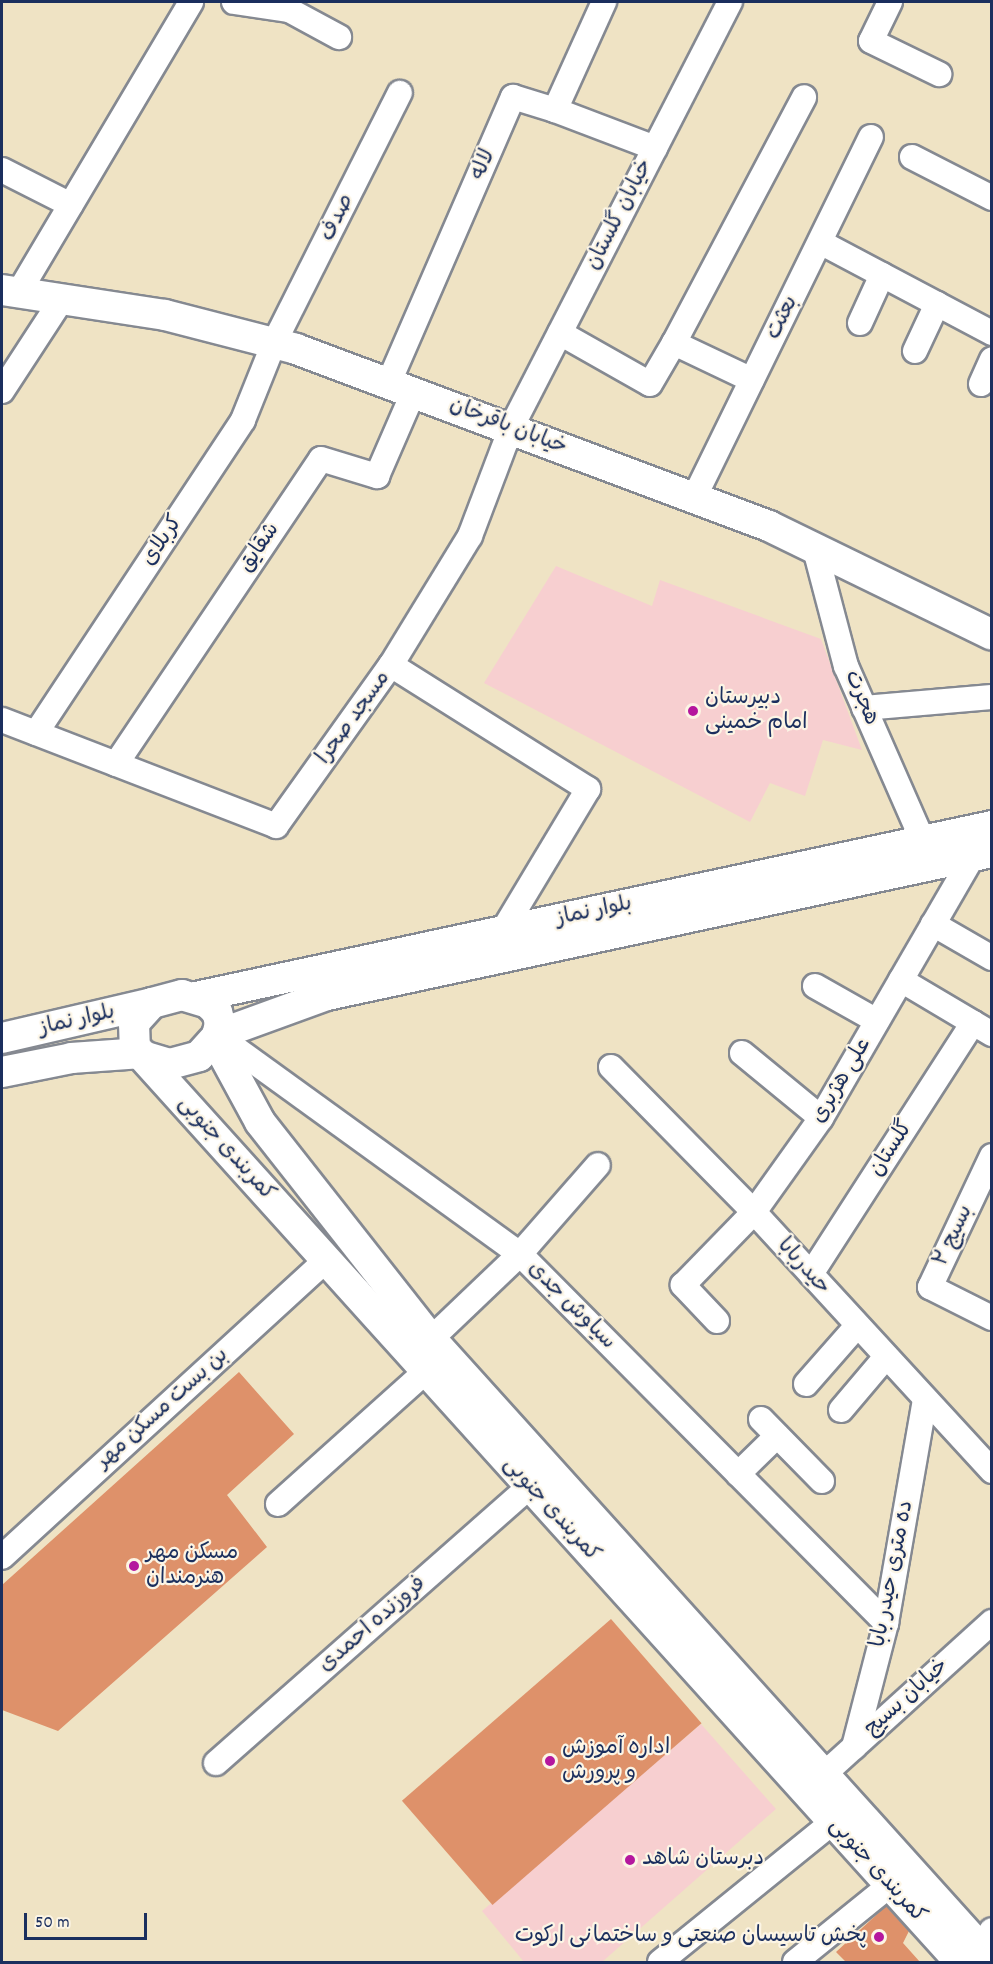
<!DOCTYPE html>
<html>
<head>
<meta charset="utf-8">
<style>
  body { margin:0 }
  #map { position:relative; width:993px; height:1964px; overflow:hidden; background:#efe3c4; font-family:Dekko,"Playpen Sans Arabic",sans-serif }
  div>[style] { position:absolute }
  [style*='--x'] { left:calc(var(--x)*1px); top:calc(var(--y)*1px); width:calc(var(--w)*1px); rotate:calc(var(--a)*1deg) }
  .built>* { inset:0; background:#f7cfd0 }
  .building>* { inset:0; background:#de916a; transform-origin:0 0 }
  .roads { filter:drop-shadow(2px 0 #858991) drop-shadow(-2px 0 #858991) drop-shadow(0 2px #858991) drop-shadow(0 -2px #858991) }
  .minor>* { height:24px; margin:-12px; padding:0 12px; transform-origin:12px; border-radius:12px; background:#fff }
  .major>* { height:30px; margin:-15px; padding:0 15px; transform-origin:15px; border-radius:15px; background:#fff }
  .dots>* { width:16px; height:16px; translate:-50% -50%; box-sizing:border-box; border:3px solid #fcf5e5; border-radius:50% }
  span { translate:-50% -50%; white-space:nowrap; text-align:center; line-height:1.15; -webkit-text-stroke:4.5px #fcf5e5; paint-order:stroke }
  .street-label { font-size:22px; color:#1b2f5e }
  .poi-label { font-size:22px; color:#1b2f5e }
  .left { translate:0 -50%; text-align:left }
  .right { translate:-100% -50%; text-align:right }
  .frame { position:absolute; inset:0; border:3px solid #1b2f5e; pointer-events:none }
  .scale { position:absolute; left:24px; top:1913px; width:123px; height:27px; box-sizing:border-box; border:3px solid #1b2f5e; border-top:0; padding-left:8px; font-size:18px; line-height:21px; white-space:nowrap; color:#1b2f5e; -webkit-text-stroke:4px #fcf5e5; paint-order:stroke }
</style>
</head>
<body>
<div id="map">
  <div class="built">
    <div style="clip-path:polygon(556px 566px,652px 606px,660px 580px,821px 639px,862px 750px,823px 740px,805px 796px,770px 783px,750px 822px,484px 683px)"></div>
    <div style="clip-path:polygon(701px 1724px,776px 1809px,602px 1962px,524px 1962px,482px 1911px)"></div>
  </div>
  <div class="building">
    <div style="clip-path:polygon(239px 1372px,294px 1434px,227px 1495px,267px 1547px,58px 1731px,2px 1710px,2px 1585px)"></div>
    <div style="left:611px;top:1619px;width:138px;height:277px;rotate:49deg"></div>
    <div style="clip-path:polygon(886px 1906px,909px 1931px,903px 1943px,920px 1962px,846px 1962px,836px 1952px)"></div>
  </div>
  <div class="roads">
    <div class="minor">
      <div style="--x:234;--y:2;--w:56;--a:8.3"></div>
      <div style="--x:289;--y:10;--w:57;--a:28.4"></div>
      <div style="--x:890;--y:2;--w:43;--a:116"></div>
      <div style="--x:871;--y:41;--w:76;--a:25.9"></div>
      <div style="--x:555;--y:110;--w:107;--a:20.8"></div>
      <div style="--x:912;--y:157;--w:90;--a:27.1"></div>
      <div style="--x:2;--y:170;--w:77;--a:26.9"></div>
      <div style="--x:820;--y:242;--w:195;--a:27.9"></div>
      <div style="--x:19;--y:292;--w:337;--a:-59.3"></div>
      <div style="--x:860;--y:323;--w:53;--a:-65.4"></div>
      <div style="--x:560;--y:333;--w:103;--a:29.5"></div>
      <div style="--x:650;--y:384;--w:48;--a:-59.7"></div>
      <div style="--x:674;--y:343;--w:86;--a:25.4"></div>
      <div style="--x:674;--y:343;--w:278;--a:-62.1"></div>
      <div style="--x:915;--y:351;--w:52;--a:-64.9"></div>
      <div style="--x:389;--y:382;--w:311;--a:-66.5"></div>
      <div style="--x:513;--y:97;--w:44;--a:17.2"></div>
      <div style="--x:555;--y:110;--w:119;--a:-65.6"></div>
      <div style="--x:981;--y:384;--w:27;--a:-66"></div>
      <div style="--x:2;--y:391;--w:110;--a:-56.9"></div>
      <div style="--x:694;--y:498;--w:402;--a:-63.9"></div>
      <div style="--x:815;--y:549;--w:121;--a:75.2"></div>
      <div style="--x:846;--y:666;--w:191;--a:66.3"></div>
      <div style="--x:391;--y:665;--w:151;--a:-58.5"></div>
      <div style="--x:470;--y:536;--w:116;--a:-69.2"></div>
      <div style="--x:511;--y:428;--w:479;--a:-62.8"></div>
      <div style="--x:864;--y:708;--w:128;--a:-4.9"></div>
      <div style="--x:2;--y:720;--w:294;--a:21.1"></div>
      <div style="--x:276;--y:826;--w:198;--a:-54.5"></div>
      <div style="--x:391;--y:665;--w:233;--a:32.2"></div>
      <div style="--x:588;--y:789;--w:167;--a:121"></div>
      <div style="--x:36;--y:733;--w:375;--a:-56.5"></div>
      <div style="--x:243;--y:420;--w:83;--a:-68.1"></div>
      <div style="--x:274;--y:343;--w:280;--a:-63.3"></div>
      <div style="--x:116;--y:764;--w:367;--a:-56.1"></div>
      <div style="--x:321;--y:459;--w:59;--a:16.9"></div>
      <div style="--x:377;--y:476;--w:93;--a:-66.5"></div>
      <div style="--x:933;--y:924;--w:68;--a:30"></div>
      <div style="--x:901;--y:980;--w:106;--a:30.7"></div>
      <div style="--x:815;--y:986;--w:71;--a:29.4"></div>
      <div style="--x:217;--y:1035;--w:374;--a:35.9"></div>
      <div style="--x:520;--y:1254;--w:520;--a:45.23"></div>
      <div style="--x:742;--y:1053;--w:102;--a:39.4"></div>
      <div style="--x:611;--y:1067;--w:204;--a:45.4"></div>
      <div style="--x:754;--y:1212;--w:352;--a:47.4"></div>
      <div style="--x:992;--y:1156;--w:145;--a:115.3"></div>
      <div style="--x:930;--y:1287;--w:69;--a:26.6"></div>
      <div style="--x:811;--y:1274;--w:299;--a:-57.2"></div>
      <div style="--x:717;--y:1321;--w:50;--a:-133.4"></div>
      <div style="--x:683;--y:1285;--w:102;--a:-45.8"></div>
      <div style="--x:754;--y:1212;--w:115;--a:-54.5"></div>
      <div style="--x:821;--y:1118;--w:303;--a:-59.9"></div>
      <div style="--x:431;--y:1339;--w:123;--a:-43.7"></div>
      <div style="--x:520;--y:1254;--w:118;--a:-48.8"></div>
      <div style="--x:806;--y:1384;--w:76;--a:-48.7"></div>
      <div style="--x:841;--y:1410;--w:70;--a:-49.7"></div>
      <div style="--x:761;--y:1419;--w:87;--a:45.5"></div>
      <div style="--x:738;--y:1474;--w:54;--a:-44.3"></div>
      <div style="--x:278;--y:1504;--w:198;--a:-41.9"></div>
      <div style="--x:2;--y:1557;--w:438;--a:-42.5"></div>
      <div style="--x:854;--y:1747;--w:128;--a:-75.5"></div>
      <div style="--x:886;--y:1623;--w:227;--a:-80.1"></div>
      <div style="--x:216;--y:1763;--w:417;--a:-41.4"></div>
      <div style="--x:823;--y:1775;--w:228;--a:-42.2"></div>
      <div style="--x:980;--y:1949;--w:22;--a:-58"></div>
      <div style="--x:660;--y:1962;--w:223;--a:-39"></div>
      <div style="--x:795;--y:1962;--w:122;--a:-39"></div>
    </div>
    <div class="major">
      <div style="--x:2;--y:290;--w:165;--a:8.7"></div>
      <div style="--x:165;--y:315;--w:135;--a:14.5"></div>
      <div style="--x:296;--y:349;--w:505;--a:20.52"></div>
      <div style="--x:769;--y:526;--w:248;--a:26"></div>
      <div style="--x:196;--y:997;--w:814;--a:-12.12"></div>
      <div style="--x:217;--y:1035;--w:117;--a:-20"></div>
      <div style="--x:327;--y:995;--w:680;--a:-12.14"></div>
      <div style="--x:2;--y:1038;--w:154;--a:-13.1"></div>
      <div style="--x:215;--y:1039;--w:94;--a:61.5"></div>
      <div style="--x:260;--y:1122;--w:276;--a:51.8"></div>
      <div style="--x:431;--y:1339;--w:838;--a:47.95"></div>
      <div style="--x:143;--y:1056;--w:28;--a:17"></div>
      <div style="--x:170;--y:1064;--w:30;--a:-15"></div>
      <div style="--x:199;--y:1056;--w:27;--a:-48"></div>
      <div style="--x:217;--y:1036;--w:13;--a:-77"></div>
      <div style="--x:220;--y:1023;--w:11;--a:-105"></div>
      <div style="--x:217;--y:1012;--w:13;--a:-135"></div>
      <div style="--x:208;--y:1003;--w:27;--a:-163"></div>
      <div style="--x:182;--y:995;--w:31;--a:165"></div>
      <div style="--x:152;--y:1003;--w:27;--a:132"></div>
      <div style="--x:134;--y:1023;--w:25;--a:88"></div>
      <div style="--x:135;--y:1048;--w:1231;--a:47.93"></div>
      <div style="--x:2;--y:1072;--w:71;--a:-11.3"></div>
      <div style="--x:72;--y:1058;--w:69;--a:-4.1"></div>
    </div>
  </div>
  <div class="dots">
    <div style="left:693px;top:711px;background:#b5179e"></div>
    <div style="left:134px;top:1566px;background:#b5179e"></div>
    <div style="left:550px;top:1761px;background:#b5179e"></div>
    <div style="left:630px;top:1860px;background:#b5179e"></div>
    <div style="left:879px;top:1937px;background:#b5179e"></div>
  </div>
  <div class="street-label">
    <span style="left:484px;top:165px;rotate:-66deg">لاله</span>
    <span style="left:620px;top:215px;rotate:-63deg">خیابان گلستان</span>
    <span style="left:338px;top:218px;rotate:-64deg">صدف</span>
    <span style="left:783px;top:318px;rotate:-64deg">بعثت</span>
    <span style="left:508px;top:427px;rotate:21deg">خیابان باقرخان</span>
    <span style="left:163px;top:541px;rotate:-56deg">کربلای</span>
    <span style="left:260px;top:548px;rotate:-56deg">شقایق</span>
    <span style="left:861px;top:698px;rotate:67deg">هجرت</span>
    <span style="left:354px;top:718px;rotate:-54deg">مسجد صحرا</span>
    <span style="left:594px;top:912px;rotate:-12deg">بلوار نماز</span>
    <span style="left:77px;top:1021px;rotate:-13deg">بلوار نماز</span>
    <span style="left:842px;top:1081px;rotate:-59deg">علی هژبری</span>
    <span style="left:226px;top:1149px;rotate:48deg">کمربندی جنوبی</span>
    <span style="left:892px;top:1149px;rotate:-57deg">گلستان</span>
    <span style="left:954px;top:1236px;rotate:-65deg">بسیج ۲</span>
    <span style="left:803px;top:1267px;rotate:48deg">حیدربابا</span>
    <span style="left:571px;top:1306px;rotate:45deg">سیاوش جدی</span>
    <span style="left:163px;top:1409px;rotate:-42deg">بن بست مسکن مهر</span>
    <span style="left:551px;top:1510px;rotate:48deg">کمربندی جنوبی</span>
    <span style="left:893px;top:1574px;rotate:-79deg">ده متری حیدر بابا</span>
    <span style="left:373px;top:1625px;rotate:-41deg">فروزنده احمدی</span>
    <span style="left:907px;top:1698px;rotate:-42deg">خیابان بسیج</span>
    <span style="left:877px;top:1871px;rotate:48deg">کمربندی جنوبی</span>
  </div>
  <div class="poi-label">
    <span class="left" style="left:705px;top:711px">دبیرستان<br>امام خمینی</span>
    <span class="left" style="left:146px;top:1566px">مسکن مهر<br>هنرمندان</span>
    <span class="left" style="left:562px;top:1761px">اداره آموزش<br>و پرورش</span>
    <span class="left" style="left:642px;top:1860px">دبرستان شاهد</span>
    <span class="right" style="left:867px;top:1937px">پخش تاسیسان صنعتی و ساختمانی ارکوت</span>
  </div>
  <div class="frame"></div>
  <div class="scale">50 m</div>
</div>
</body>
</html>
